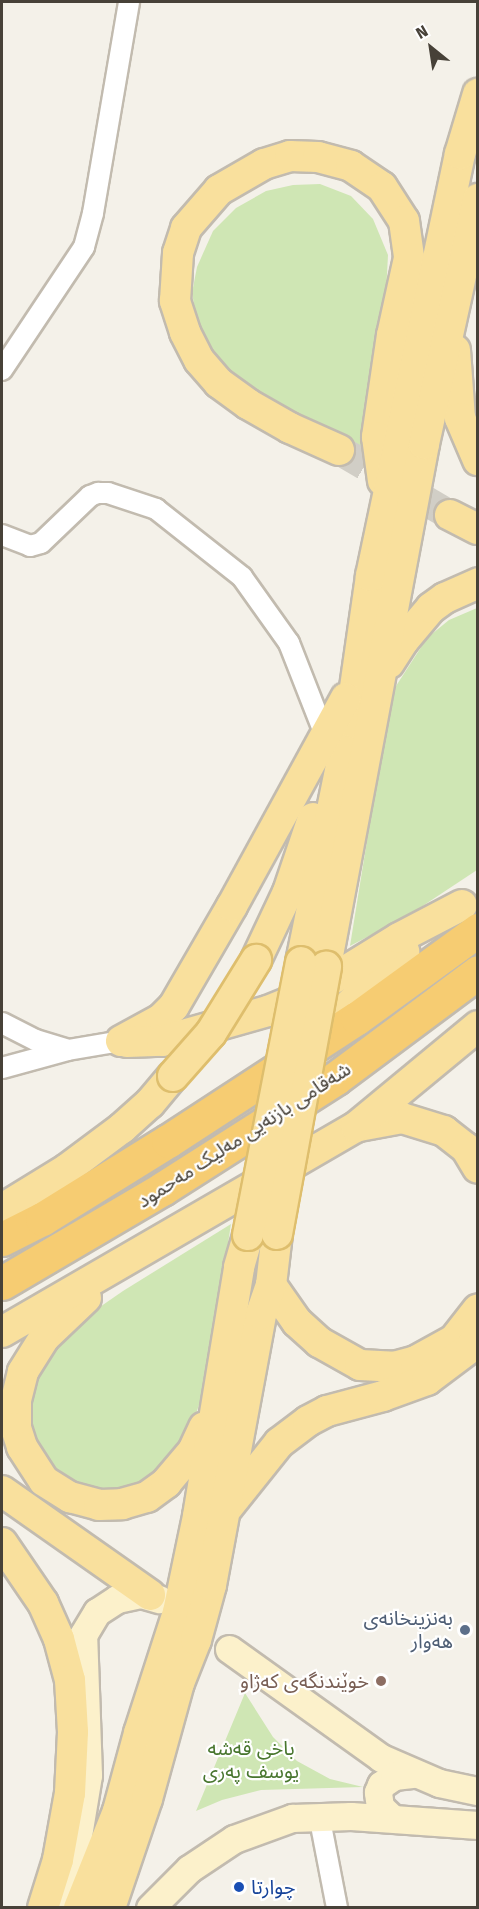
<!DOCTYPE html>
<html>
<head>
<meta charset="utf-8">
<style>
  body { margin:0 }
  #map { position:relative; width:479px; height:1909px; overflow:hidden; background:#f4f1e9; font-family:"Fira Sans","Noto Sans Arabic",sans-serif }
  div>[style] { position:absolute }
  [style*='--x'] { left:calc(var(--x)*1px); top:calc(var(--y)*1px); width:calc(var(--w)*1px); rotate:calc(var(--a)*1deg) }
  .green>* { inset:0; background:#cfe6b4 }
  .primary-tunnel>* { height:30px; margin-top:-15px; transform-origin:0; background:repeating-linear-gradient(90deg,#d1cec6 0 30px,transparent 0 45px) }
  .roads { filter:drop-shadow(2px 0 #c2bbaf) drop-shadow(-2px 0 #c2bbaf) drop-shadow(0 2px #c2bbaf) drop-shadow(0 -2px #c2bbaf) }
  .street>* { height:20px; margin:-10px; padding:0 10px; transform-origin:10px; border-radius:10px; background:#fff }
  .secondary>* { height:27px; margin:-13.5px; padding:0 13.5px; transform-origin:13.5px; border-radius:13.5px; background:#fcf1cb }
  .primary>* { height:30px; margin:-15px; padding:0 15px; transform-origin:15px; border-radius:15px; background:#f9e09d }
  .highway>* { height:33px; margin:-16.5px; padding:0 16.5px; transform-origin:16.5px; border-radius:16.5px; background:#f6cc72 }
  .bridges { filter:drop-shadow(2px 0 #debe6d) drop-shadow(-2px 0 #debe6d) drop-shadow(0 2px #debe6d) drop-shadow(0 -2px #debe6d) }
  .primary-bridge>* { height:30px; margin:-15px; padding:0 15px; transform-origin:15px; border-radius:15px; background:#f9e09d }
  .dots>* { width:16px; height:16px; translate:-50% -50%; box-sizing:border-box; border:3px solid #fff; border-radius:50% }
  span { translate:-50% -50%; white-space:nowrap; text-align:center; line-height:1.15; -webkit-text-stroke:4.5px #fff; paint-order:stroke }
  .street-label { font-size:20px; color:#474138 }
  .service-label { font-size:20px; color:#4e5e75 }
  .right { translate:-100% -50%; text-align:right }
  .education-label { font-size:20px; color:#785e54 }
  .park-label { font-size:20px; color:#48762e }
  .transit-label { font-size:20px; color:#164399 }
  .left { translate:0 -50%; text-align:left }
  .frame { position:absolute; inset:0; border:3px solid #474138; pointer-events:none }
  .north { position:absolute; left:401px; top:18px; width:60px; height:60px; -webkit-text-stroke:4px #fff; paint-order:stroke; rotate:330deg; font-size:16px; font-weight:700; line-height:24px; text-align:center; color:#474138 }
  .north::after { content:''; display:block; margin:auto; width:21px; height:27px; background:#474138; clip-path:polygon(50% 0,100% 100%,50% 72%,0 100%) }
</style>
</head>
<body>
<div id="map">
  <div class="green">
    <div style="clip-path:polygon(320px 184px,351px 196px,373px 219px,388px 255px,386px 293px,362px 447px,241px 387px,211px 359px,199px 333px,192px 293px,197px 267px,213px 231px,236px 208px,266px 191px,293px 185px)"></div>
    <div style="clip-path:polygon(477px 608px,477px 870px,409px 915px,350px 946px,380px 760px,396px 686px,427px 638px,449px 620px)"></div>
    <div style="clip-path:polygon(231px 1224px,212px 1345px,199px 1405px,189px 1434px,166px 1464px,138px 1487px,110px 1494px,60px 1480px,40px 1457px,28px 1415px,38px 1369px,53px 1345px,81px 1320px,123px 1291px)"></div>
    <div style="clip-path:polygon(245px 1693px,273px 1737px,297px 1761px,330px 1779px,363px 1787px,261px 1790px,222px 1800px,196px 1811px)"></div>
  </div>
  <div class="primary-tunnel">
    <div style="--x:339;--y:450;--w:129;--a:30.4"></div>
  </div>
  <div class="roads">
    <div class="street">
      <div style="--x:2;--y:370;--w:148;--a:-56.3"></div>
      <div style="--x:84;--y:247;--w:35;--a:-75"></div>
      <div style="--x:93;--y:213;--w:214;--a:-80.3"></div>
      <div style="--x:2;--y:535;--w:30;--a:21"></div>
      <div style="--x:30;--y:546;--w:11;--a:-15"></div>
      <div style="--x:41;--y:543;--w:68;--a:-43.8"></div>
      <div style="--x:90;--y:496;--w:9;--a:-21"></div>
      <div style="--x:98;--y:493;--w:10;--a:0"></div>
      <div style="--x:108;--y:493;--w:51;--a:18.4"></div>
      <div style="--x:156;--y:509;--w:110;--a:38.3"></div>
      <div style="--x:242;--y:577;--w:81;--a:54.5"></div>
      <div style="--x:289;--y:643;--w:99;--a:68.6"></div>
      <div style="--x:2;--y:1023;--w:38;--a:27"></div>
      <div style="--x:36;--y:1040;--w:31;--a:17"></div>
      <div style="--x:2;--y:1068;--w:68;--a:-15.3"></div>
      <div style="--x:68;--y:1050;--w:54;--a:-9.6"></div>
      <div style="--x:319;--y:1815;--w:95;--a:79"></div>
    </div>
    <div class="secondary">
      <div style="--x:229;--y:1649;--w:187;--a:35.6"></div>
      <div style="--x:381;--y:1758;--w:63;--a:23.3"></div>
      <div style="--x:439;--y:1783;--w:40;--a:12"></div>
      <div style="--x:392;--y:1818;--w:16;--a:-137"></div>
      <div style="--x:380;--y:1807;--w:15;--a:-98"></div>
      <div style="--x:378;--y:1792;--w:8;--a:-67"></div>
      <div style="--x:381;--y:1785;--w:16;--a:-35"></div>
      <div style="--x:394;--y:1776;--w:20;--a:-6"></div>
      <div style="--x:66;--y:1908;--w:135;--a:-80.6"></div>
      <div style="--x:88;--y:1775;--w:140;--a:-92"></div>
      <div style="--x:83;--y:1635;--w:27;--a:-59"></div>
      <div style="--x:97;--y:1612;--w:24;--a:-33"></div>
      <div style="--x:117;--y:1599;--w:25;--a:-12"></div>
      <div style="--x:141;--y:1594;--w:19;--a:16"></div>
      <div style="--x:150;--y:1908;--w:55;--a:-45"></div>
      <div style="--x:189;--y:1869;--w:54;--a:-33.7"></div>
      <div style="--x:234;--y:1839;--w:62;--a:-19.9"></div>
      <div style="--x:292;--y:1818;--w:59;--a:-1.9"></div>
      <div style="--x:351;--y:1816;--w:127;--a:4.1"></div>
    </div>
    <div class="primary">
      <div style="--x:455;--y:350;--w:68;--a:85.8"></div>
      <div style="--x:460;--y:418;--w:46;--a:66.8"></div>
      <div style="--x:339;--y:450;--w:54;--a:-155.8"></div>
      <div style="--x:290;--y:428;--w:48;--a:-150.3"></div>
      <div style="--x:248;--y:404;--w:36;--a:-144"></div>
      <div style="--x:219;--y:383;--w:30;--a:-131"></div>
      <div style="--x:199;--y:360;--w:31;--a:-117"></div>
      <div style="--x:185;--y:332;--w:33;--a:-108"></div>
      <div style="--x:175;--y:301;--w:48;--a:-86.4"></div>
      <div style="--x:178;--y:253;--w:26;--a:-72"></div>
      <div style="--x:186;--y:228;--w:50;--a:-49"></div>
      <div style="--x:219;--y:190;--w:52;--a:-30"></div>
      <div style="--x:264;--y:164;--w:27;--a:-17"></div>
      <div style="--x:290;--y:156;--w:28;--a:2"></div>
      <div style="--x:318;--y:157;--w:34;--a:15"></div>
      <div style="--x:351;--y:166;--w:37;--a:34"></div>
      <div style="--x:382;--y:187;--w:40;--a:57.1"></div>
      <div style="--x:404;--y:221;--w:37;--a:82"></div>
      <div style="--x:409;--y:258;--w:79;--a:102.4"></div>
      <div style="--x:392;--y:335;--w:103;--a:98.4"></div>
      <div style="--x:377;--y:437;--w:44;--a:82.2"></div>
      <div style="--x:450;--y:515;--w:31;--a:27"></div>
      <div style="--x:389;--y:663;--w:27;--a:-57"></div>
      <div style="--x:404;--y:640;--w:42;--a:-49.8"></div>
      <div style="--x:431;--y:608;--w:17;--a:-36"></div>
      <div style="--x:445;--y:598;--w:36;--a:-24"></div>
      <div style="--x:256;--y:960;--w:75;--a:-64.8"></div>
      <div style="--x:288;--y:892;--w:78;--a:-71.3"></div>
      <div style="--x:301;--y:962;--w:245;--a:-78.5"></div>
      <div style="--x:350;--y:722;--w:148;--a:-81.8"></div>
      <div style="--x:371;--y:576;--w:431;--a:-78.1"></div>
      <div style="--x:460;--y:154;--w:63;--a:-73.3"></div>
      <div style="--x:326;--y:966;--w:531;--a:-79.37"></div>
      <div style="--x:424;--y:444;--w:251;--a:-77.6"></div>
      <div style="--x:318;--y:1035;--w:120;--a:-44"></div>
      <div style="--x:121;--y:1041;--w:46;--a:-28.8"></div>
      <div style="--x:161;--y:1019;--w:18;--a:-45"></div>
      <div style="--x:174;--y:1006;--w:116;--a:-59.9"></div>
      <div style="--x:232;--y:906;--w:237;--a:-61.3"></div>
      <div style="--x:127;--y:1042;--w:35;--a:-2"></div>
      <div style="--x:162;--y:1041;--w:110;--a:-15.8"></div>
      <div style="--x:268;--y:1011;--w:40;--a:-22"></div>
      <div style="--x:305;--y:996;--w:110;--a:-31.7"></div>
      <div style="--x:399;--y:938;--w:71;--a:-27.6"></div>
      <div style="--x:359;--y:1126;--w:44;--a:-10.5"></div>
      <div style="--x:402;--y:1118;--w:44;--a:17.2"></div>
      <div style="--x:444;--y:1131;--w:28;--a:38"></div>
      <div style="--x:466;--y:1148;--w:23;--a:59"></div>
      <div style="--x:2;--y:1209;--w:76;--a:-31.6"></div>
      <div style="--x:67;--y:1169;--w:69;--a:-36.7"></div>
      <div style="--x:122;--y:1128;--w:38;--a:-42"></div>
      <div style="--x:150;--y:1103;--w:35;--a:-50"></div>
      <div style="--x:271;--y:1285;--w:45;--a:54.9"></div>
      <div style="--x:297;--y:1322;--w:30;--a:42"></div>
      <div style="--x:319;--y:1342;--w:47;--a:29.3"></div>
      <div style="--x:360;--y:1365;--w:34;--a:3"></div>
      <div style="--x:394;--y:1367;--w:23;--a:-15"></div>
      <div style="--x:416;--y:1361;--w:43;--a:-28.9"></div>
      <div style="--x:454;--y:1340;--w:39;--a:-52"></div>
      <div style="--x:86;--y:1298;--w:58;--a:136.4"></div>
      <div style="--x:44;--y:1338;--w:40;--a:122"></div>
      <div style="--x:23;--y:1372;--w:29;--a:104"></div>
      <div style="--x:16;--y:1400;--w:28;--a:90"></div>
      <div style="--x:16;--y:1428;--w:20;--a:72"></div>
      <div style="--x:22;--y:1447;--w:40;--a:57.1"></div>
      <div style="--x:44;--y:1481;--w:31;--a:32"></div>
      <div style="--x:70;--y:1497;--w:30;--a:15"></div>
      <div style="--x:99;--y:1505;--w:23;--a:-2"></div>
      <div style="--x:122;--y:1504;--w:26;--a:-16"></div>
      <div style="--x:147;--y:1497;--w:24;--a:-36"></div>
      <div style="--x:166;--y:1483;--w:42;--a:-49.8"></div>
      <div style="--x:193;--y:1451;--w:26;--a:-65"></div>
      <div style="--x:2;--y:1332;--w:409;--a:-30.1"></div>
      <div style="--x:356;--y:1127;--w:158;--a:-39.6"></div>
      <div style="--x:2;--y:1491;--w:181;--a:35.1"></div>
      <div style="--x:228;--y:1507;--w:82;--a:-51.4"></div>
      <div style="--x:279;--y:1443;--w:36;--a:-37"></div>
      <div style="--x:308;--y:1421;--w:21;--a:-28"></div>
      <div style="--x:327;--y:1411;--w:58;--a:-15"></div>
      <div style="--x:383;--y:1396;--w:47;--a:-20"></div>
      <div style="--x:427;--y:1380;--w:55;--a:-36.9"></div>
      <div style="--x:471;--y:1347;--w:12;--a:-55"></div>
      <div style="--x:2;--y:1543;--w:73;--a:55.7"></div>
      <div style="--x:43;--y:1603;--w:39;--a:66"></div>
      <div style="--x:59;--y:1639;--w:42;--a:75"></div>
      <div style="--x:70;--y:1680;--w:52;--a:86.7"></div>
      <div style="--x:73;--y:1732;--w:61;--a:92.8"></div>
      <div style="--x:70;--y:1793;--w:68;--a:100.2"></div>
      <div style="--x:58;--y:1860;--w:50;--a:107.4"></div>
      <div style="--x:79;--y:1908;--w:105;--a:-68.1"></div>
      <div style="--x:118;--y:1811;--w:81;--a:-74.9"></div>
      <div style="--x:139;--y:1733;--w:127;--a:-72.1"></div>
      <div style="--x:178;--y:1612;--w:98;--a:-78.2"></div>
      <div style="--x:198;--y:1516;--w:252;--a:-80.6"></div>
      <div style="--x:239;--y:1267;--w:33;--a:-74"></div>
      <div style="--x:110;--y:1908;--w:115;--a:-71.3"></div>
      <div style="--x:147;--y:1799;--w:120;--a:-74.6"></div>
      <div style="--x:179;--y:1683;--w:46;--a:-68.4"></div>
      <div style="--x:196;--y:1640;--w:57;--a:-74.7"></div>
      <div style="--x:211;--y:1585;--w:276;--a:-79.5"></div>
      <div style="--x:261;--y:1314;--w:31;--a:-71"></div>
      <div style="--x:271;--y:1285;--w:51;--a:-83.3"></div>
    </div>
    <div class="highway">
      <div style="--x:2;--y:1239;--w:45;--a:-26.6"></div>
      <div style="--x:42;--y:1219;--w:148;--a:-31.8"></div>
      <div style="--x:168;--y:1141;--w:225;--a:-33.1"></div>
      <div style="--x:357;--y:1018;--w:150;--a:-36"></div>
      <div style="--x:2;--y:1283;--w:186;--a:-30.4"></div>
      <div style="--x:162;--y:1189;--w:206;--a:-32.5"></div>
      <div style="--x:336;--y:1078;--w:177;--a:-36.7"></div>
    </div>
  </div>
  <div class="bridges">
    <div class="primary-bridge">
      <div style="--x:173;--y:1076;--w:57;--a:-48.5"></div>
      <div style="--x:211;--y:1033;--w:86;--a:-58.3"></div>
      <div style="--x:277;--y:1234;--w:272;--a:-79.6"></div>
      <div style="--x:248;--y:1235;--w:278;--a:-79"></div>
    </div>
  </div>
  <div class="dots">
    <div style="left:465px;top:1630px;background:#5c6f8a"></div>
    <div style="left:381px;top:1681px;background:#8d6e63"></div>
    <div style="left:239px;top:1887px;background:#1a4fb4"></div>
  </div>
  <div class="street-label">
    <span style="left:244px;top:1135px;rotate:-33deg">شەقامی بازنەیی مەلیک مەحمود</span>
  </div>
  <div class="service-label">
    <span class="right" style="left:453px;top:1630px">بەنزینخانەی<br>هەوار</span>
  </div>
  <div class="education-label">
    <span class="right" style="left:369px;top:1681px">خوێندنگەی کەژاو</span>
  </div>
  <div class="park-label">
    <span style="left:251px;top:1760px">باخی قەشە<br>یوسف پەری</span>
  </div>
  <div class="transit-label">
    <span class="left" style="left:251px;top:1887px">چوارتا</span>
  </div>
  <div class="frame"></div>
  <div class="north">N</div>
</div>
</body>
</html>
